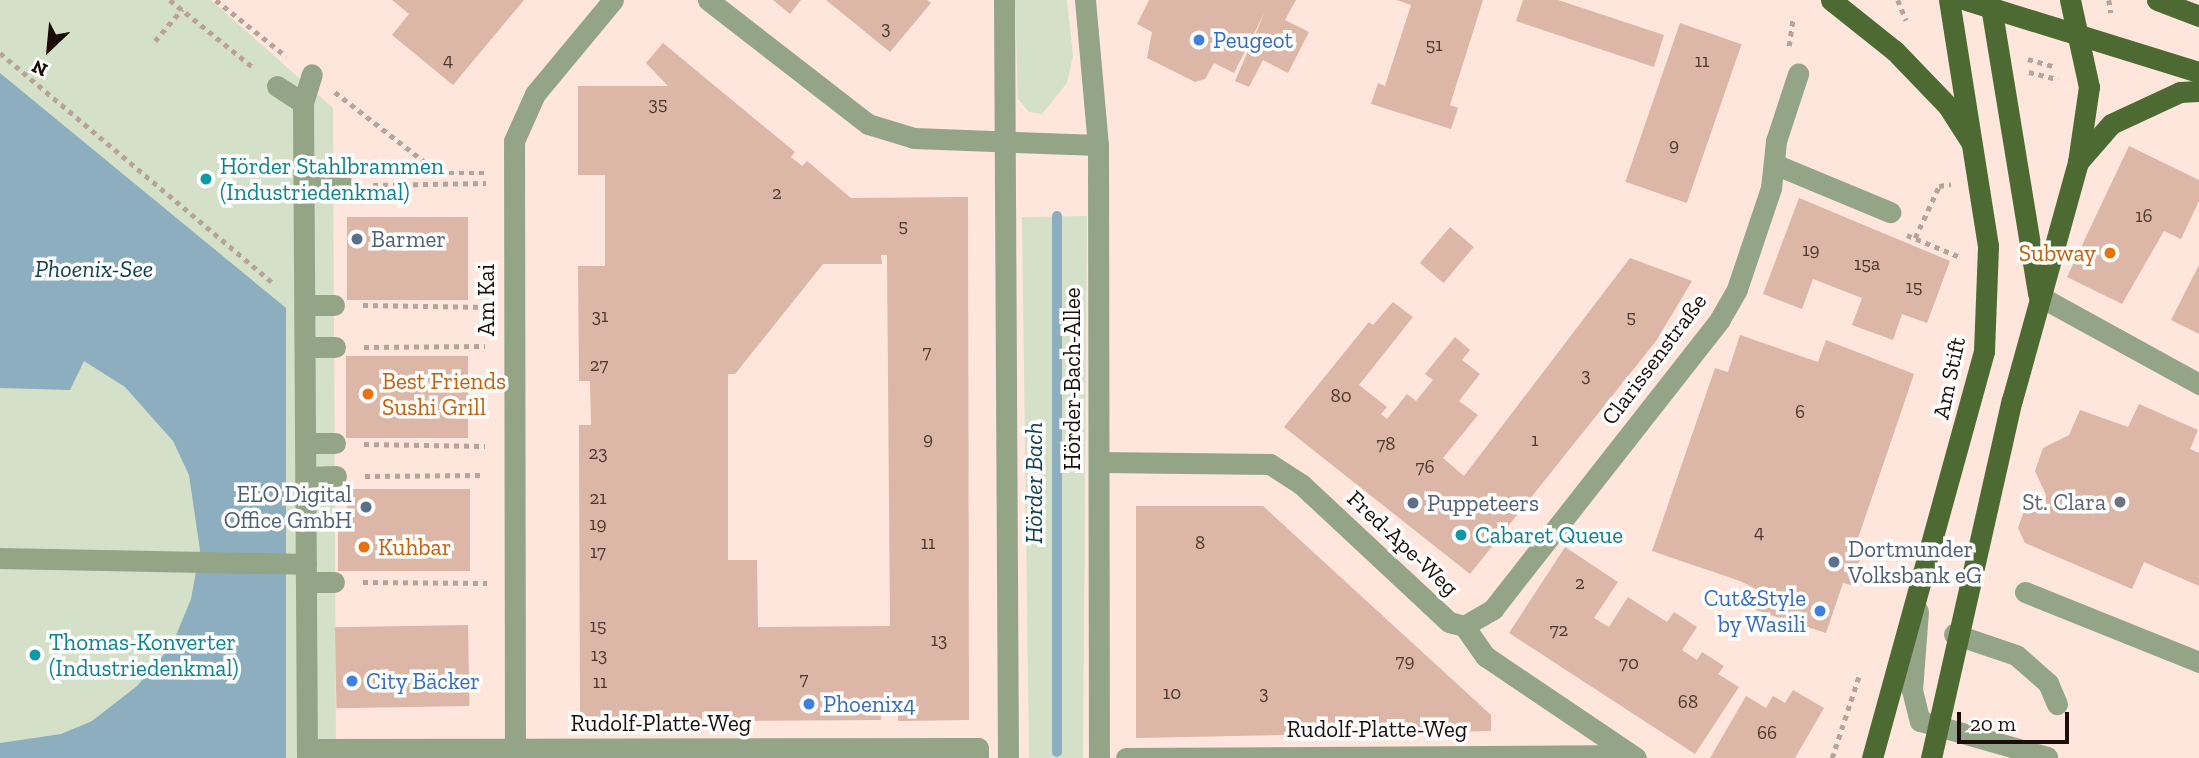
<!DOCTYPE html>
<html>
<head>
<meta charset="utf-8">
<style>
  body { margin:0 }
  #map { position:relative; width:2199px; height:758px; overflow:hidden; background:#fee6dc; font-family:"Zilla Slab",serif }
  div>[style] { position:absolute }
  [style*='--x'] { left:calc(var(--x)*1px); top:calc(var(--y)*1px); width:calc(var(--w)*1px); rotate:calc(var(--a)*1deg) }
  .green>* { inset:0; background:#d5e0c9 }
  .water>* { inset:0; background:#8caebf }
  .stream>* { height:10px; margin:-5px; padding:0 5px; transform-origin:5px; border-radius:5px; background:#8caebf }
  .building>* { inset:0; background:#dcb6a6; transform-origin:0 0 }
  .path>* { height:4.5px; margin-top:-2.25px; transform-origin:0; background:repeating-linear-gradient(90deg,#b7a39a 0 5px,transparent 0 10px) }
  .minor>* { height:21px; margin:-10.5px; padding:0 10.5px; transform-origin:10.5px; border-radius:10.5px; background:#94a587 }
  .major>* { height:21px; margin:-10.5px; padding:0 10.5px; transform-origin:10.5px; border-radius:10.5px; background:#4d6a32 }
  .dots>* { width:19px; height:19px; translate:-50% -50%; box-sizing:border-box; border:4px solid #fff; border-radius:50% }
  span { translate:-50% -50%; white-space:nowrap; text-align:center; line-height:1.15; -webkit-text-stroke:7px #fff; paint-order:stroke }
  .number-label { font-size:19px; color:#4b3830 }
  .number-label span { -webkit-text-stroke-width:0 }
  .shop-label { font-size:23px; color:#366cbe }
  .left { translate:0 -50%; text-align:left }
  .right { translate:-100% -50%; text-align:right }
  .culture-label { font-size:23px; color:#0d838f }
  .service-label { font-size:23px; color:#4e5e75 }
  .food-label { font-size:23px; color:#c56008 }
  .street-label { font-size:23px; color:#1b0e09 }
  .worship-label { font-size:23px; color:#5b616d }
  .water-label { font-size:24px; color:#0c3d50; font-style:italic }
  .north { position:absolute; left:14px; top:14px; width:70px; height:70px; -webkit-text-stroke:5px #fff; paint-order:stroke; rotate:206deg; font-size:19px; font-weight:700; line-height:28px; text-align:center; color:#1b0e09 }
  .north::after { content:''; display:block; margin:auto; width:24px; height:32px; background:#1b0e09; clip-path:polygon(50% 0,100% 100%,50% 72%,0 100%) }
  .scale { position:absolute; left:1957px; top:712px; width:112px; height:32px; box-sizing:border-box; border:4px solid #1b0e09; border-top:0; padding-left:9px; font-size:21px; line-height:24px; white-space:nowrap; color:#1b0e09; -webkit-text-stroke:5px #fff; paint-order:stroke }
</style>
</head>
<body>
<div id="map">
  <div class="green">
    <div style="clip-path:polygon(0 0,211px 0,333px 108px,336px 758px,0 758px)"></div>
    <div style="clip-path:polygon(1015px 0,1067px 0,1073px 56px,1067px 83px,1042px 114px,1029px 112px,1018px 99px)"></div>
    <div style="clip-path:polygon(1087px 216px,1083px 758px,1029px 758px,1022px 217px)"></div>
  </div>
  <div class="water">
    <div style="clip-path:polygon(0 73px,286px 308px,286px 758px,0 758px,0 743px,61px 734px,92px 721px,137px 686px,172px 645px,191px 599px,200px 550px,189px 475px,173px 441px,125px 387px,84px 361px,70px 390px,0 388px)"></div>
  </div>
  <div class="stream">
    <div style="--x:1057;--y:216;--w:536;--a:90"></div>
  </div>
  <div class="building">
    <div style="clip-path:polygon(392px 0,524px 0,453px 85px,392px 35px,409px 14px)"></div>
    <div style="clip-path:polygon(773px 0,801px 0,790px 14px)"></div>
    <div style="clip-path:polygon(826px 0,927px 0,931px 3px,890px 52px)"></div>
    <div style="clip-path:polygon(1149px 0,1296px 0,1285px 20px,1309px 32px,1288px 73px,1263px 60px,1249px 87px,1235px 81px,1265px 12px,1234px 73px,1214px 63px,1205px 79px,1195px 82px,1147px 58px,1152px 32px,1137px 24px)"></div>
    <div style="clip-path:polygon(1397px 0,1483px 0,1450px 105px,1458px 108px,1451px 129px,1371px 104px,1378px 83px,1385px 86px,1411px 5px)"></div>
    <div style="clip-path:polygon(1523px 0,1558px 0,1664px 35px,1654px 67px,1516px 21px)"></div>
    <div style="left:1680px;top:23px;width:65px;height:168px;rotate:19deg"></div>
    <div style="clip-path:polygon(evenodd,663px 43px,795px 152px,791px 157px,802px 166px,807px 161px,851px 198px,968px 197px,969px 720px,898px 721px,898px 709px,881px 709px,881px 720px,719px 721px,719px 712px,702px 712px,702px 721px,580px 722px,579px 425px,591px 425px,590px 381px,579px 381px,578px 266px,605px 266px,605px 175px,578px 175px,578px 86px,668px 86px,646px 63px,663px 43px,881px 255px,887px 255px,890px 626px,758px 627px,757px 560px,728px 560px,728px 374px,735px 374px,823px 264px,882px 264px,881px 255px)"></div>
    <div style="clip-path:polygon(2129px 146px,2199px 180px,2199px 201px,2181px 239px,2164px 231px,2122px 304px,2067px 277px)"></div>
    <div style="clip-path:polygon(1799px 198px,1950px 261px,1927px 323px,1902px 314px,1893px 340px,1852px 325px,1862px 298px,1813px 279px,1802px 309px,1763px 294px)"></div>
    <div style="left:347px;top:217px;width:121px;height:83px"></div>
    <div style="left:1450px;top:227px;width:31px;height:47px;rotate:40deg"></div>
    <div style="clip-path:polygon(1630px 258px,1692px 281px,1656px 341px,1470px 574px,1284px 427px,1369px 322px,1373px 325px,1393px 302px,1413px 317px,1359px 385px,1387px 407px,1381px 414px,1387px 419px,1407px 394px,1416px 401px,1433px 380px,1425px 374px,1455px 337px,1470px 350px,1462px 360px,1480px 374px,1459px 401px,1478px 415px,1443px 458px,1464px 476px)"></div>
    <div style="clip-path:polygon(2199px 265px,2199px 334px,2171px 320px)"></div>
    <div style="clip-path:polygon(1740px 335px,1818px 362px,1826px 340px,1914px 374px,1853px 553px,1861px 556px,1851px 585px,1843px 583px,1826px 633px,1756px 610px,1762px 592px,1740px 581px,1652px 551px,1715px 368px,1728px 372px)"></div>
    <div style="left:346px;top:356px;width:122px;height:82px"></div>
    <div style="clip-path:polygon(2139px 404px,2198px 430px,2190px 449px,2199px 453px,2199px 586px,2144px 562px,2132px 589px,2025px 543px,2018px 528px,2024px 511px,2046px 495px,2035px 471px,2043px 448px,2069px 435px,2080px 410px,2128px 427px)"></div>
    <div style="clip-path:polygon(347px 489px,470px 489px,470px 571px,338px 571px,338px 521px,347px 521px)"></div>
    <div style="clip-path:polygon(1136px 506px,1263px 506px,1491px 715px,1491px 731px,1136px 738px)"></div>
    <div style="clip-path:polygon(1565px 547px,1618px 582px,1594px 618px,1609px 627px,1628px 597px,1667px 622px,1674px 612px,1697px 627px,1682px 650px,1697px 660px,1702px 652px,1724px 666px,1718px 674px,1739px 687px,1695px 754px,1509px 633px)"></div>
    <div style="left:468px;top:625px;width:81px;height:133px;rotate:89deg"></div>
    <div style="clip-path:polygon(1793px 690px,1824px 708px,1795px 758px,1710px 758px,1746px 696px,1766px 708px,1773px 696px,1785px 703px)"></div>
  </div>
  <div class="path">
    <div style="--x:170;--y:0;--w:108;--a:39"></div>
    <div style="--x:216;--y:0;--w:90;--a:38.7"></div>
    <div style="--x:1898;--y:0;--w:22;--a:68"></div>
    <div style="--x:2109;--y:0;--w:13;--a:81"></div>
    <div style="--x:155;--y:41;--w:42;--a:-49.8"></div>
    <div style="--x:1789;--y:46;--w:30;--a:-82"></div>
    <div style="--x:0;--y:53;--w:358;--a:40.1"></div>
    <div style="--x:2028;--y:59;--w:26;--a:16"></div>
    <div style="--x:2029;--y:72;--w:30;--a:14"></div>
    <div style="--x:335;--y:92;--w:132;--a:37.9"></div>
    <div style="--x:439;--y:173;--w:46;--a:0"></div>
    <div style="--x:373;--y:185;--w:113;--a:-1"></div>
    <div style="--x:1907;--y:235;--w:57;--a:22.5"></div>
    <div style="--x:1915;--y:238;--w:57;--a:-65.2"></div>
    <div style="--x:1939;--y:186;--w:12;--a:-9"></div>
    <div style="--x:363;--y:305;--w:125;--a:0.9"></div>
    <div style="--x:364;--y:347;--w:121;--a:-0.5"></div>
    <div style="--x:364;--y:444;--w:121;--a:0.9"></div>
    <div style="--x:365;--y:476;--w:120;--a:-0.5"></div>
    <div style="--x:363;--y:582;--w:124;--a:0.5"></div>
    <div style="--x:1832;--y:758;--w:89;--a:-71.8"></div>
  </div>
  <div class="minor">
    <div style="--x:708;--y:0;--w:202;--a:37.8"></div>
    <div style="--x:868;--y:124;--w:48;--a:16.9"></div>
    <div style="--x:914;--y:138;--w:184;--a:2.2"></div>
    <div style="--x:1004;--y:0;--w:758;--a:89.7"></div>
    <div style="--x:1085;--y:0;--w:146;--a:84.9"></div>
    <div style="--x:1098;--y:145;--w:613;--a:89.91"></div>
    <div style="--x:277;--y:86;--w:31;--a:33"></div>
    <div style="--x:1774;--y:164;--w:126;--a:22.5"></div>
    <div style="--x:305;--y:186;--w:39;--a:0"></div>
    <div style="--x:2039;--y:296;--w:183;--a:28.8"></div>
    <div style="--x:306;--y:305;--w:28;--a:0"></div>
    <div style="--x:307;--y:347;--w:28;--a:0"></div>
    <div style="--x:307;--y:443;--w:28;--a:0"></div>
    <div style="--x:1099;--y:462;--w:171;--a:0.7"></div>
    <div style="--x:1270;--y:464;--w:37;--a:33"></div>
    <div style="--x:1301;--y:484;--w:202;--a:43"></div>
    <div style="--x:1449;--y:622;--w:16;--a:15"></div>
    <div style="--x:1464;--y:626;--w:37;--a:55"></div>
    <div style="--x:1485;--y:656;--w:182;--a:34"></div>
    <div style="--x:307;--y:477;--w:29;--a:-2"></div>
    <div style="--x:0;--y:558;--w:306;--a:1.1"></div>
    <div style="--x:307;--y:582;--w:27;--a:0"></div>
    <div style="--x:2025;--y:592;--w:188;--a:21.9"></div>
    <div style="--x:1918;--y:611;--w:79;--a:94.3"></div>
    <div style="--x:1912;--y:690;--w:32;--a:76"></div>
    <div style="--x:1920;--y:721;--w:132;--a:15.8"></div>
    <div style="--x:1464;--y:626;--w:34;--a:-30"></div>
    <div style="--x:1493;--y:609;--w:368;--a:-51.9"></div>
    <div style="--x:1720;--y:319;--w:34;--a:-60"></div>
    <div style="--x:1737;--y:289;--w:107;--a:-71.4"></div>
    <div style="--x:1771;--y:188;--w:47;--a:-83.9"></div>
    <div style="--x:1776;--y:141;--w:71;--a:-71.8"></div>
    <div style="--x:1954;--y:634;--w:65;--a:18.7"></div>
    <div style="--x:2016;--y:655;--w:43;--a:41.2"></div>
    <div style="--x:2048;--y:683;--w:23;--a:67"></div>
    <div style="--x:307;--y:749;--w:671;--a:-0.09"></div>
    <div style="--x:978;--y:748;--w:10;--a:90"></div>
    <div style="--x:307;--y:758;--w:655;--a:-90.35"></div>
    <div style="--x:303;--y:103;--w:30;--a:-73"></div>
    <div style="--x:515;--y:758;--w:617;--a:-90.09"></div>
    <div style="--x:514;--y:141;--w:51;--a:-65.9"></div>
    <div style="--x:535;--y:94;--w:122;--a:-50.3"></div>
    <div style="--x:1126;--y:758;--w:505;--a:-0.34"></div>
  </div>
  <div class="major">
    <div style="--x:1831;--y:0;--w:82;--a:38.6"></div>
    <div style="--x:1895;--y:51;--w:76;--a:46.1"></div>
    <div style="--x:1948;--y:106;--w:43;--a:57.4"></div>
    <div style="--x:1966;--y:0;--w:244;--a:17.2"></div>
    <div style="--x:1990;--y:0;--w:298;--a:80.7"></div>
    <div style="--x:2157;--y:0;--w:45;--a:20.9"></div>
    <div style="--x:2078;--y:162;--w:50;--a:-49"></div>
    <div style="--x:2111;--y:124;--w:76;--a:-24.9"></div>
    <div style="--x:2180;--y:92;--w:19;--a:-3"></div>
    <div style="--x:1872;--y:758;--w:422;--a:-74.6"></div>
    <div style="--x:1984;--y:351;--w:105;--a:-87.8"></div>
    <div style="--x:1988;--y:246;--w:249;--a:-99"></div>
    <div style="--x:1931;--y:758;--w:367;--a:-77.3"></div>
    <div style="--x:2012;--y:400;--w:247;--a:-74.5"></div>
    <div style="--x:2078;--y:162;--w:76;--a:-81.7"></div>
    <div style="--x:2089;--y:87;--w:89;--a:-102.3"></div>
  </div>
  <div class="dots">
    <div style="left:1199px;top:40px;background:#3f7fe0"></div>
    <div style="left:206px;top:179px;background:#0f9aa8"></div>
    <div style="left:357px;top:239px;background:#5c6f8a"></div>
    <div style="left:2110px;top:253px;background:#e8710a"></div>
    <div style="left:368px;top:394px;background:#e8710a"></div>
    <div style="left:2120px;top:502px;background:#6b7280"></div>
    <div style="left:1413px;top:503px;background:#5c6f8a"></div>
    <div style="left:366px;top:507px;background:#5c6f8a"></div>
    <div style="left:1461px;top:535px;background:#0f9aa8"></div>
    <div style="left:364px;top:547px;background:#e8710a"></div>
    <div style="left:1834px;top:562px;background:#5c6f8a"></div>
    <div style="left:1820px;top:611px;background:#3f7fe0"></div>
    <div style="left:35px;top:655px;background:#0f9aa8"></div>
    <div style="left:352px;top:681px;background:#3f7fe0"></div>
    <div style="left:809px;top:704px;background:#3f7fe0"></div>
  </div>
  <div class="number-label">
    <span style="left:886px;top:28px">3</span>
    <span style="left:1434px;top:45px">51</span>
    <span style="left:448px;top:60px">4</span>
    <span style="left:1702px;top:61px">11</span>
    <span style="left:658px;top:104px">35</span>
    <span style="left:1674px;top:145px">9</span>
    <span style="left:777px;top:193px">2</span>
    <span style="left:2144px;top:216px">16</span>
    <span style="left:903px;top:226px">5</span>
    <span style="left:1811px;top:250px">19</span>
    <span style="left:1867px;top:264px">15a</span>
    <span style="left:1914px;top:287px">15</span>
    <span style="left:600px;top:316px">31</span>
    <span style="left:1631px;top:317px">5</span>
    <span style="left:927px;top:352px">7</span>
    <span style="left:599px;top:365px">27</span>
    <span style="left:1586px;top:375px">3</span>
    <span style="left:1341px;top:396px">80</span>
    <span style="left:1800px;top:412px">6</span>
    <span style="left:928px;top:439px">9</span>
    <span style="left:1535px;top:440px">1</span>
    <span style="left:1386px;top:444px">78</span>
    <span style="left:598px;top:453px">23</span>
    <span style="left:1425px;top:467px">76</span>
    <span style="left:598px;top:498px">21</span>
    <span style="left:598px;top:524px">19</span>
    <span style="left:1759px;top:532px">4</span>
    <span style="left:928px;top:543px">11</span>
    <span style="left:1200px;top:543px">8</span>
    <span style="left:598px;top:552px">17</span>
    <span style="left:1580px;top:583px">2</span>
    <span style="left:598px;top:626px">15</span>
    <span style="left:1559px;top:630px">72</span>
    <span style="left:939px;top:640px">13</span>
    <span style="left:599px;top:655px">13</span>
    <span style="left:1405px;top:661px">79</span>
    <span style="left:1629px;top:663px">70</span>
    <span style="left:804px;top:679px">7</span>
    <span style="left:600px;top:682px">11</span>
    <span style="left:1172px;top:693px">10</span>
    <span style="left:1264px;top:693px">3</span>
    <span style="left:1688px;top:702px">68</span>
    <span style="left:1767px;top:733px">66</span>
  </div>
  <div class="shop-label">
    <span class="left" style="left:1213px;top:40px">Peugeot</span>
    <span class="right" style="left:1806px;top:611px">Cut&amp;Style<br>by Wasili</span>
    <span class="left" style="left:366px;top:681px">City Bäcker</span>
    <span class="left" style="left:823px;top:704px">Phoenix4</span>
  </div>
  <div class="culture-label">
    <span class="left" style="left:220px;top:179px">Hörder Stahlbrammen<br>(Industriedenkmal)</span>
    <span class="left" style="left:1475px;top:535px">Cabaret Queue</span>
    <span class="left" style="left:49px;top:655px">Thomas-Konverter<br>(Industriedenkmal)</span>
  </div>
  <div class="service-label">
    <span class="left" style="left:371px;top:239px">Barmer</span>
    <span class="right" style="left:352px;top:507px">ELO Digital<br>Office GmbH</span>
    <span class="left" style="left:1427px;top:503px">Puppeteers</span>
    <span class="left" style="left:1848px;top:562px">Dortmunder<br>Volksbank eG</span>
  </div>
  <div class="food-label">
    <span class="right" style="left:2096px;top:253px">Subway</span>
    <span class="left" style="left:382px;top:394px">Best Friends<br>Sushi Grill</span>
    <span class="left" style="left:378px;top:547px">Kuhbar</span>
  </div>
  <div class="street-label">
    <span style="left:486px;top:300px;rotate:-90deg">Am Kai</span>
    <span style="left:1654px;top:359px;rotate:-53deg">Clarissenstraße</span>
    <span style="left:1949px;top:378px;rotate:-78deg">Am Stift</span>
    <span style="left:1072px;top:379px;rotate:-90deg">Hörder-Bach-Allee</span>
    <span style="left:1403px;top:543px;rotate:43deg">Fred-Ape-Weg</span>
    <span style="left:661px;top:723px">Rudolf-Platte-Weg</span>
    <span style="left:1377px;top:729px">Rudolf-Platte-Weg</span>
  </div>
  <div class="worship-label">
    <span class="right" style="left:2106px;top:502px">St. Clara</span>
  </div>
  <div class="water-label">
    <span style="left:94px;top:269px">Phoenix-See</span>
    <span style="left:1034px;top:483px;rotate:-90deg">Hörder Bach</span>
  </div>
  <div class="north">N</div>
  <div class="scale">20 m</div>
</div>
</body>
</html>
